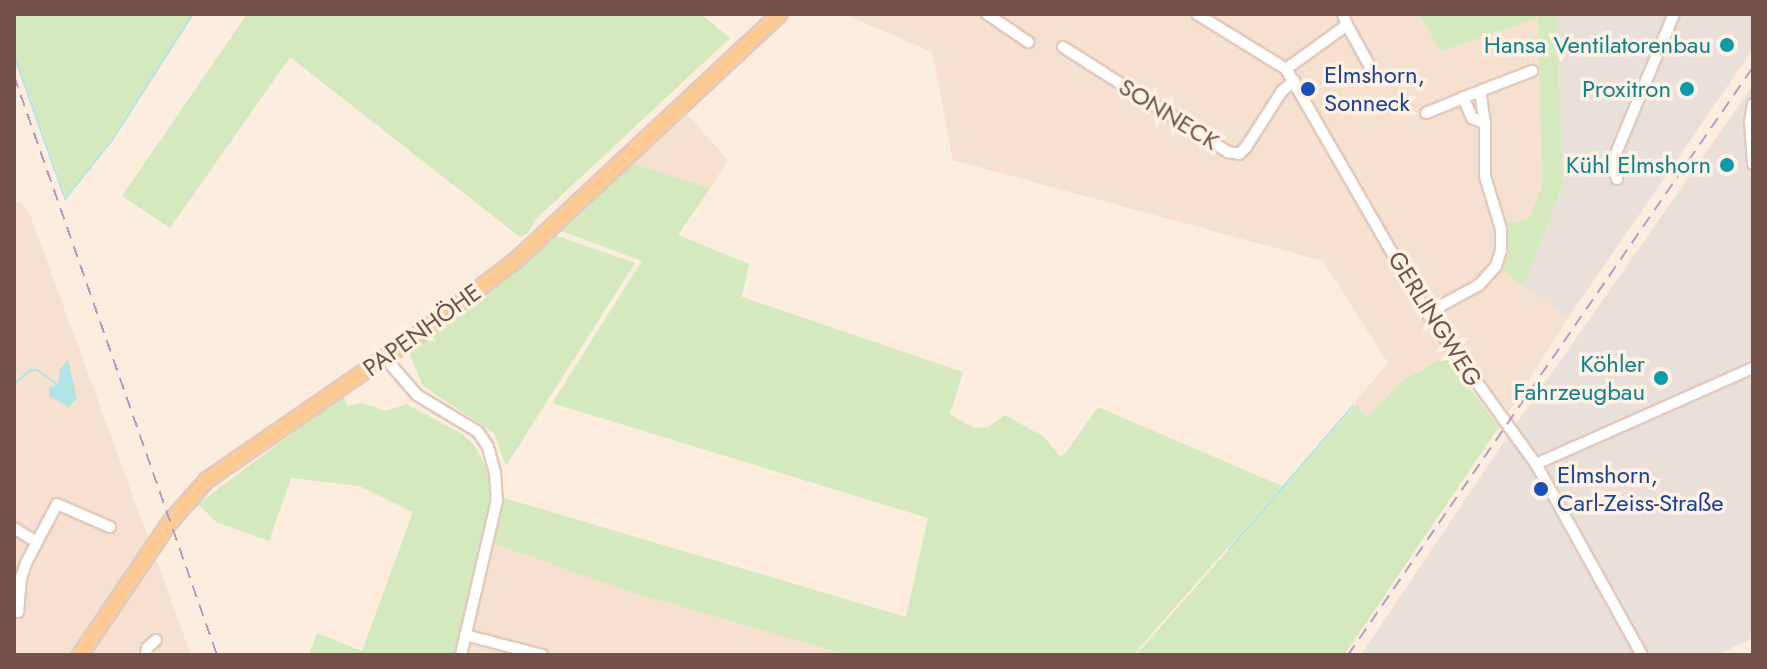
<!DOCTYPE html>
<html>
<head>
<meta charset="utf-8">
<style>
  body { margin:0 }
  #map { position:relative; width:1767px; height:669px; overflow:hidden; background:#fcedde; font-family:Jost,sans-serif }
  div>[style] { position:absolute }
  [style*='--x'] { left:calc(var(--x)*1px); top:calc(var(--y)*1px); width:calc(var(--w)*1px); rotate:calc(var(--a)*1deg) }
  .residential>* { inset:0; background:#f6e0cf }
  .industrial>* { inset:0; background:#eae0da }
  .green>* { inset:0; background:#d4e9bd }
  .water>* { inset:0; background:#b3e4e5 }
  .stream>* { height:2px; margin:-1px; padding:0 1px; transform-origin:1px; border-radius:1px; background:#b3e4e5 }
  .roads { filter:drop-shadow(2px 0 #e2cabd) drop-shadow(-2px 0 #e2cabd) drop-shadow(0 2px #e2cabd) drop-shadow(0 -2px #e2cabd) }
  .minor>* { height:10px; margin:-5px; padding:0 5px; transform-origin:5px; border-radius:5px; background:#fff }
  .major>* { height:14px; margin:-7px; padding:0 7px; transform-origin:7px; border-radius:7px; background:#fdca94 }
  .rail>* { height:2px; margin-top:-1px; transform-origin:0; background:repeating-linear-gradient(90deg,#ae9ec4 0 12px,transparent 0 20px) }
  .dots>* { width:22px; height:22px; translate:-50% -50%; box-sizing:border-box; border:4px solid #fff1e4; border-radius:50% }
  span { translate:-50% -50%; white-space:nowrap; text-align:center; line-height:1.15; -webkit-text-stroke:7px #fff1e4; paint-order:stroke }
  .culture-label { font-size:24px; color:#0d838f }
  .right { translate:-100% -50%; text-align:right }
  .transit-label { font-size:24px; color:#164399 }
  .left { translate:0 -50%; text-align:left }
  .street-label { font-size:24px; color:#725146 }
  .frame { position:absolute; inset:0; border:16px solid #725146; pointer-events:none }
</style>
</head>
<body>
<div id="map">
  <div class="residential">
    <div style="clip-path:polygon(844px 14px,1418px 14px,1441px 51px,1538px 18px,1542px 186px,1528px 219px,1504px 224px,1507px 252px,1502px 269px,1568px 318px,1507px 415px,1457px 348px,1402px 381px,1368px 417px,1354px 403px,1388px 363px,1323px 261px,953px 160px,932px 52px)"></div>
    <div style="clip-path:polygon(684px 111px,728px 160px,710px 188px,627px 162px)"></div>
    <div style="clip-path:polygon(14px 202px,21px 202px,30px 215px,191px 655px,14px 655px)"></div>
    <div style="clip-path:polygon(484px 541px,631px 592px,847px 655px,458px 655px)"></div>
  </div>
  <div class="industrial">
    <div style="clip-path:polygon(1557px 14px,1753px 14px,1753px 49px,1568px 318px,1524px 286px,1563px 184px)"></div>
    <div style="clip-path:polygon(1753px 85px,1753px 638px,1717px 655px,1361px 655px,1507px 437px)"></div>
  </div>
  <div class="green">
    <div style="clip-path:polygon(14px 14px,192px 14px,111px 139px,66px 197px,14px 52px)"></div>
    <div style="clip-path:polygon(247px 14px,701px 14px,730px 38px,536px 219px,528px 233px,520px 237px,290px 57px,170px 228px,122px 196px)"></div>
    <div style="clip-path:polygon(1418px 14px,1557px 14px,1563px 184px,1524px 286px,1501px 269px,1507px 252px,1504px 224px,1528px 219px,1542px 186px,1538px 18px,1441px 51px)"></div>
    <div style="clip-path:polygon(627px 162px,710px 188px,678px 235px,749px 264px,742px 297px,963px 372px,950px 414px,961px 421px,975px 428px,988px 427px,1005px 415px,1044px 437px,1059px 456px,1064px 455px,1098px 407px,1282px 486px,1133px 655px,847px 655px,631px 592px,491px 543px,504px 498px,906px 617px,928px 518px,552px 403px,642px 261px,556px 229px)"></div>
    <div style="clip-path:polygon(551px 234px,635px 263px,506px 466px,494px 433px,423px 386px,408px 350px)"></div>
    <div style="clip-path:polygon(1445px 356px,1499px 427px,1344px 655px,1136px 655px,1356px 405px,1368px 417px,1402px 381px)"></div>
    <div style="clip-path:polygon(343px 395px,347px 406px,362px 403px,386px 411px,406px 404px,462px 434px,475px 446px,488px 470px,490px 503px,484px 541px,458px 655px,309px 655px,317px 633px,362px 651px,413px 512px,359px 486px,291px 478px,269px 541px,216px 522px,198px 504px)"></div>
  </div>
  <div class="water">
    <div style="clip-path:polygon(68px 359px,77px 399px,69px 407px,49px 396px,49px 387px,58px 385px,60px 369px)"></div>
  </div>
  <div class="stream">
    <div style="--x:14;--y:55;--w:152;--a:70.4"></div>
    <div style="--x:65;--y:199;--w:75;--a:-51.5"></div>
    <div style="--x:112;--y:140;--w:150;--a:-57.3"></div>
    <div style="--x:14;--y:384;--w:20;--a:-41"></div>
    <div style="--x:29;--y:371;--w:8;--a:-7"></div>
    <div style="--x:37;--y:370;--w:26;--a:36"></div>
    <div style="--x:1229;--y:549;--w:189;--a:-49.1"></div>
  </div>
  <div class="roads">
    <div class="minor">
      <div style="--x:987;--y:14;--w:50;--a:34.3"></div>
      <div style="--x:1197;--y:14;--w:105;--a:31.7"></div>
      <div style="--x:1286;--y:69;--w:282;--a:60"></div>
      <div style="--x:1427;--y:313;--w:186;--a:54.2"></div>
      <div style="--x:1536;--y:464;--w:218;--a:61"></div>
      <div style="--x:1347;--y:25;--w:54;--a:61"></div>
      <div style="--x:1063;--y:47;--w:196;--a:32.5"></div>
      <div style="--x:1228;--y:152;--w:11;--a:10"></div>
      <div style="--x:1239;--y:154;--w:10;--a:-45"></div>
      <div style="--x:1246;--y:147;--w:67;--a:-57.3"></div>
      <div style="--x:1282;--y:91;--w:16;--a:-40"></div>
      <div style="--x:1286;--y:69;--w:75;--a:-35.8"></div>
      <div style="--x:1347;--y:25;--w:12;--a:-110"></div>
      <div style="--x:1463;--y:97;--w:23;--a:67"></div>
      <div style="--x:1472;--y:118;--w:14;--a:21"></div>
      <div style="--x:1753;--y:104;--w:17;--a:100"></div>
      <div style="--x:1750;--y:121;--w:43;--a:86"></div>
      <div style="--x:1426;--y:113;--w:58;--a:-22.2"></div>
      <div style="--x:1617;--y:179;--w:16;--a:-105"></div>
      <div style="--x:1613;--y:164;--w:19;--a:-72"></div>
      <div style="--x:1619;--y:146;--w:143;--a:-67.4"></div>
      <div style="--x:1427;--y:313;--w:59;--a:-28.3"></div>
      <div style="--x:1479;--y:285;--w:25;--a:-48"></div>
      <div style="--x:1496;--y:266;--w:16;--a:-72"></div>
      <div style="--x:1501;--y:251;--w:22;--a:-90"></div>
      <div style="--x:1501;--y:229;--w:55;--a:-106.8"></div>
      <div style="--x:1485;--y:176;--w:53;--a:-90"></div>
      <div style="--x:1485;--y:123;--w:32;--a:-99"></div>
      <div style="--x:1480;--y:91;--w:56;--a:-21"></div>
      <div style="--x:385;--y:358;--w:49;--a:49.1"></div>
      <div style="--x:417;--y:395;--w:71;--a:31.2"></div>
      <div style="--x:478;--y:432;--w:18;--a:56"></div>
      <div style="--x:488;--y:447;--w:27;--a:75"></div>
      <div style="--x:495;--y:473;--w:27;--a:86"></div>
      <div style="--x:497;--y:500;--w:159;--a:103.1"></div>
      <div style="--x:1536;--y:464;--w:237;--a:-23.9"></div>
      <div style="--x:14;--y:528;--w:25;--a:32"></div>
      <div style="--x:18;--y:612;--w:34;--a:-85"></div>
      <div style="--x:21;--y:578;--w:18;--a:-71"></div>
      <div style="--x:27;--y:561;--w:64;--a:-62.2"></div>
      <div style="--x:57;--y:504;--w:58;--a:23.5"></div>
      <div style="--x:465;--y:635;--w:80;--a:14.6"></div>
      <div style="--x:146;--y:655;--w:7;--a:-82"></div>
      <div style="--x:147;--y:648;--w:12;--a:-42"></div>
    </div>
    <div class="major">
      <div style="--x:80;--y:655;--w:161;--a:-55.9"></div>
      <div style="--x:170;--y:522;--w:56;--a:-48.6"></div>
      <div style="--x:207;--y:480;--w:267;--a:-34.6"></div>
      <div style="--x:427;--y:328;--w:111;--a:-37.3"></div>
      <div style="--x:515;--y:261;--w:362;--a:-43"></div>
    </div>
  </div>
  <div class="rail">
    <div style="--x:14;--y:76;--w:614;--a:70.68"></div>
    <div style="--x:1348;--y:655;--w:714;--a:-55.44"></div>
  </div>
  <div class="dots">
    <div style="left:1727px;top:45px;background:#0f9aa8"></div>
    <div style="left:1308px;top:89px;background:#1a4fb4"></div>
    <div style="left:1687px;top:89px;background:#0f9aa8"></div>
    <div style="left:1727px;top:165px;background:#0f9aa8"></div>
    <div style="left:1661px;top:378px;background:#0f9aa8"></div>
    <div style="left:1541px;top:489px;background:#1a4fb4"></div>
  </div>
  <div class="culture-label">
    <span class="right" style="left:1711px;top:45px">Hansa Ventilatorenbau</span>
    <span class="right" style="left:1671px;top:89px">Proxitron</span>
    <span class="right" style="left:1711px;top:165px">Kühl Elmshorn</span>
    <span class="right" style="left:1645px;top:378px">Köhler<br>Fahrzeugbau</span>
  </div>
  <div class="transit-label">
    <span class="left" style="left:1324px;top:89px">Elmshorn,<br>Sonneck</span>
    <span class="left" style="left:1557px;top:489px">Elmshorn,<br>Carl-Zeiss-Straße</span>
  </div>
  <div class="street-label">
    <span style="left:1169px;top:114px;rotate:32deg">SONNECK</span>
    <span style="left:1435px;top:319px;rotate:58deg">GERLINGWEG</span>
    <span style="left:422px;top:330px;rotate:-36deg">PAPENHÖHE</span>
  </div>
  <div class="frame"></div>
</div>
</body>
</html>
